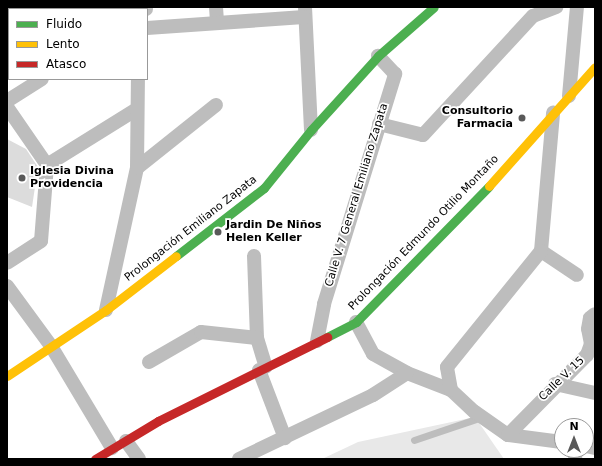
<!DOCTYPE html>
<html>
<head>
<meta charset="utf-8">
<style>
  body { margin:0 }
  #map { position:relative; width:602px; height:466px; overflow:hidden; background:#fff; font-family:"DejaVu Sans",sans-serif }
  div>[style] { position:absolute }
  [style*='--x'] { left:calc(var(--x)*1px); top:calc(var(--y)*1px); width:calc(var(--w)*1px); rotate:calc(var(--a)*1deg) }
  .green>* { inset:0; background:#e8e8e8 }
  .building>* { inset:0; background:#dcdcdc }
  .lane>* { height:7px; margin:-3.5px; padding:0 3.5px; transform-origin:3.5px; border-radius:3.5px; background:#bdbdbd }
  .street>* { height:14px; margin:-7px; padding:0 7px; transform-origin:7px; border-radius:7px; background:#bdbdbd }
  .fast>* { height:9px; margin:-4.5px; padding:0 4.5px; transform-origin:4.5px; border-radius:4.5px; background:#4caf50 }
  .slow>* { height:9px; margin:-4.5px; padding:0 4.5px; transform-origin:4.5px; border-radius:4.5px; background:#ffc107 }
  .jam>* { height:9px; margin:-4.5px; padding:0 4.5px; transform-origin:4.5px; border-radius:4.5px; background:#c62828 }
  .dots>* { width:11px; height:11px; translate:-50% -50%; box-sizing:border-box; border:2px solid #fff; border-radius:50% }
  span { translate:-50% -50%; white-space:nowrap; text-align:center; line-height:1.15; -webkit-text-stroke:3.5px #fff; paint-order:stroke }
  .poi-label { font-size:11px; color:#000; font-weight:700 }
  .right { translate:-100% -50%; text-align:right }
  .left { translate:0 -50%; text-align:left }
  .street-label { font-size:11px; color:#000 }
  .frame { position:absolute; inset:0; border:8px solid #000; pointer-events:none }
  .legend { position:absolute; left:8px; top:8px; width:140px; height:72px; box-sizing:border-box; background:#fff; border:1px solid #999; margin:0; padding:5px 7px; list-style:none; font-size:12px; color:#000 }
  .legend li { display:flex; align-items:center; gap:8px; height:20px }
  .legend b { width:20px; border:1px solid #999 }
  .north { position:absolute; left:554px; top:418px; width:40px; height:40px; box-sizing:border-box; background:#fff; border:1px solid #999; border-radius:50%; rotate:0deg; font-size:11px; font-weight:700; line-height:16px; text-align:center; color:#000 }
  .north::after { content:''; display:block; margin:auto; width:14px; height:18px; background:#595959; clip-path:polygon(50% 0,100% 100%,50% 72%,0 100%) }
</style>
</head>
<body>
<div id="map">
  <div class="green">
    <div style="clip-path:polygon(475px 417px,504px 459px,322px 459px,358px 442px)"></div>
  </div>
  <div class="building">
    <div style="clip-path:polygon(7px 139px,26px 149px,38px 167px,32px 207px,7px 197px)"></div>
  </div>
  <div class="lane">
    <div style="--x:414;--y:440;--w:72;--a:-18.7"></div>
  </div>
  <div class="street">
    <div style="--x:146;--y:7;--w:2;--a:90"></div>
    <div style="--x:216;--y:7;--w:16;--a:86"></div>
    <div style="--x:305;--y:7;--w:123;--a:87.2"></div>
    <div style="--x:147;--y:28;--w:157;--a:-4"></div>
    <div style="--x:569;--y:96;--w:89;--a:-84.9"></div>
    <div style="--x:7;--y:101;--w:41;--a:-32.2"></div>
    <div style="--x:7;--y:107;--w:70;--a:55.4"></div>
    <div style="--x:47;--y:165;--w:76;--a:94.5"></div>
    <div style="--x:41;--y:241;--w:40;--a:147.1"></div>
    <div style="--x:379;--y:124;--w:45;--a:14"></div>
    <div style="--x:423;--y:135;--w:162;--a:-47.3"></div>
    <div style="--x:533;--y:16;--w:25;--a:-21"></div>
    <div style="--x:47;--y:165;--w:106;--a:-31.9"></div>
    <div style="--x:137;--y:168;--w:101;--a:-38.6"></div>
    <div style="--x:541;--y:251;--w:139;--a:-85"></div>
    <div style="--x:541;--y:251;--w:43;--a:33.7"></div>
    <div style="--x:254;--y:256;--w:82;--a:87.9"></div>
    <div style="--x:257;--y:338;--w:30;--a:73"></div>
    <div style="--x:7;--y:286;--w:74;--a:53.7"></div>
    <div style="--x:51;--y:346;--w:119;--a:59.1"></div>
    <div style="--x:106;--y:310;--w:145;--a:-77.7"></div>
    <div style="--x:137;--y:168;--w:89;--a:-89.4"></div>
    <div style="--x:356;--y:322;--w:36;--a:62"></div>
    <div style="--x:373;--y:354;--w:39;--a:29"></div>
    <div style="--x:407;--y:373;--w:47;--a:21.1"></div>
    <div style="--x:451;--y:390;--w:33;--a:43"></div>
    <div style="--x:475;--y:412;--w:40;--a:34.9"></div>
    <div style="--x:508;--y:435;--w:54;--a:7.4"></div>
    <div style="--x:317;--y:341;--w:38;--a:-79"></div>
    <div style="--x:324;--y:304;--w:241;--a:-72.8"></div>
    <div style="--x:395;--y:74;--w:25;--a:-133"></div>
    <div style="--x:149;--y:362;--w:60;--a:-30"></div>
    <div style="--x:201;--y:332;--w:56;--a:6.1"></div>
    <div style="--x:259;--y:370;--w:73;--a:69.1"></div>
    <div style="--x:555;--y:384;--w:41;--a:12.7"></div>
    <div style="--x:451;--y:390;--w:23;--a:-100"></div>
    <div style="--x:447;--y:367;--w:149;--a:-51"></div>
    <div style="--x:508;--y:435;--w:112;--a:-45.4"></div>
    <div style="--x:587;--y:355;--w:12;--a:-70"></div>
    <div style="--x:591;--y:344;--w:15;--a:-101"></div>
    <div style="--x:588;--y:329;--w:11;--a:-80"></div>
    <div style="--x:590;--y:318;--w:6;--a:-39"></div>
    <div style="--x:126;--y:441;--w:22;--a:54"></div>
    <div style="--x:586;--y:446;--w:9;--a:13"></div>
    <div style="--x:239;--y:459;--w:148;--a:-25.5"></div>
    <div style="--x:373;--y:395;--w:40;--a:-32.9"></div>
    <div style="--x:575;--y:459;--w:9;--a:-84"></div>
  </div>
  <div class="fast">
    <div style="--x:176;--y:256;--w:111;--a:-37.7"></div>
    <div style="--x:264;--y:188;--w:75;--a:-51"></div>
    <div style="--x:311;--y:130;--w:100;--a:-47.8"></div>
    <div style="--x:378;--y:56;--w:74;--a:-41.2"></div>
    <div style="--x:327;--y:337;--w:33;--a:-27"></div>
    <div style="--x:356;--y:322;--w:190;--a:-45.6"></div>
  </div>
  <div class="slow">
    <div style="--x:489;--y:186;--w:159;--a:-48.3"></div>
    <div style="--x:7;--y:376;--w:119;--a:-33.7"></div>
    <div style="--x:106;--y:310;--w:88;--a:-37.6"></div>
  </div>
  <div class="jam">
    <div style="--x:95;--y:459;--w:74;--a:-31.1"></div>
    <div style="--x:158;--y:421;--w:189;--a:-26.4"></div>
  </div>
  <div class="dots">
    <div style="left:522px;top:118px;background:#595959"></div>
    <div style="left:22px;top:178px;background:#595959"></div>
    <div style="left:218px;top:232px;background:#595959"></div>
  </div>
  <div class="poi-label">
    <span class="right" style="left:513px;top:118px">Consultorio<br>Farmacia</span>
    <span class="left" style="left:30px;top:178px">Iglesia Divina<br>Providencia</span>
    <span class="left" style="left:226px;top:232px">Jardin De Niños<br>Helen Keller</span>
  </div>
  <div class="street-label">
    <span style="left:357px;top:195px;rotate:-73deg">Calle V. 7 General Emiliano Zapata</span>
    <span style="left:191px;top:229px;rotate:-38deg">Prolongación Emiliano Zapata</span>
    <span style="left:424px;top:233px;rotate:-46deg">Prolongación Edmundo Otilio Montaño</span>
    <span style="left:562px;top:379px;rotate:-44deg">Calle V. 15</span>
  </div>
  <div class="frame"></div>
  <ul class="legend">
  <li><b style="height:5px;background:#4caf50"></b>Fluido</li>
  <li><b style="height:5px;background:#ffc107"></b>Lento</li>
  <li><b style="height:5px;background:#c62828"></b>Atasco</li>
  </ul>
  <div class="north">N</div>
</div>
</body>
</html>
